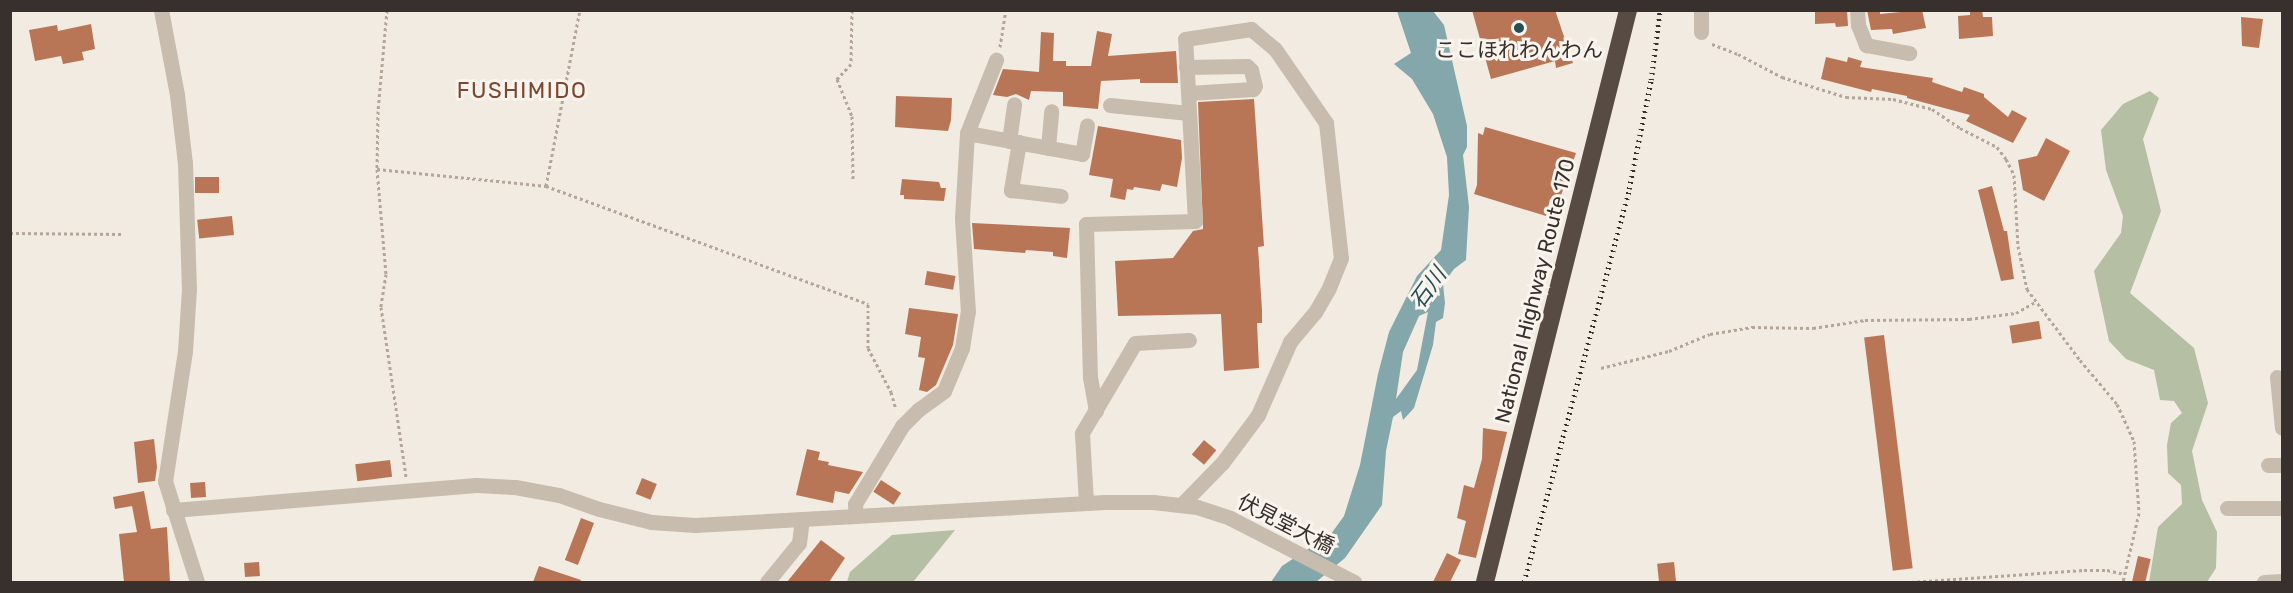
<!DOCTYPE html>
<html>
<head>
<meta charset="utf-8">
<style>
  body { margin:0 }
  #map { position:relative; width:2293px; height:593px; overflow:hidden; background:#f1ebe1; font-family:Rubik,"Noto Sans JP",sans-serif }
  div>[style] { position:absolute }
  [style*='--x'] { left:calc(var(--x)*1px); top:calc(var(--y)*1px); width:calc(var(--w)*1px); rotate:calc(var(--a)*1deg) }
  .green>* { inset:0; background:#b4bfa3 }
  .water>* { inset:0; background:#83a7ab }
  .building>* { inset:0; background:#b97657; transform-origin:0 0 }
  .path>* { height:3px; margin-top:-1.5px; transform-origin:0; background:repeating-linear-gradient(90deg,#b4a698 0 3px,transparent 0 6px) }
  .minor>* { height:15px; margin:-7.5px; padding:0 7.5px; transform-origin:7.5px; border-radius:7.5px; background:#c8bcae }
  .highway>* { height:18px; margin:-9px; padding:0 9px; transform-origin:9px; border-radius:9px; background:#584b44 }
  .rail>* { height:4.5px; margin-top:-2.25px; transform-origin:0; background:repeating-linear-gradient(90deg,#38302c 0 1.5px,transparent 0 6px) }
  .dots>* { width:16px; height:16px; translate:-50% -50%; box-sizing:border-box; border:3px solid #f9f4ee; border-radius:50% }
  span { translate:-50% -50%; white-space:nowrap; text-align:center; line-height:1.15; -webkit-text-stroke:6px #f9f4ee; paint-order:stroke }
  .poi-label { font-size:21px; color:#38302c }
  .street-label { font-size:21px; color:#38302c }
  .neighbourhood-label { font-size:22px; color:#7e462d; letter-spacing:1.5px }
  .water-label { font-size:22px; color:#254f55; font-style:italic }
  .frame { position:absolute; inset:0; border:12px solid #38302c; pointer-events:none }
</style>
</head>
<body>
<div id="map">
  <div class="green">
    <div style="clip-path:polygon(2150px 91px,2159px 98px,2143px 139px,2161px 211px,2130px 293px,2194px 348px,2208px 403px,2192px 451px,2202px 500px,2217px 532px,2216px 568px,2207px 582px,2149px 582px,2158px 527px,2182px 504px,2181px 485px,2168px 473px,2167px 445px,2171px 423px,2182px 413px,2174px 401px,2160px 400px,2154px 370px,2126px 359px,2109px 341px,2094px 271px,2121px 233px,2123px 216px,2106px 170px,2101px 130px,2123px 104px)"></div>
    <div style="clip-path:polygon(955px 530px,913px 582px,847px 582px,850px 572px,892px 535px)"></div>
  </div>
  <div class="water">
    <div style="clip-path:polygon(evenodd,1397px 11px,1433px 11px,1444px 25px,1467px 126px,1467px 147px,1463px 155px,1469px 207px,1466px 260px,1454px 269px,1443px 284px,1445px 303px,1443px 318px,1436px 322px,1433px 345px,1414px 408px,1403px 420px,1401px 411px,1393px 417px,1386px 451px,1382px 505px,1345px 558px,1316px 582px,1271px 582px,1282px 566px,1331px 534px,1344px 516px,1360px 465px,1378px 374px,1389px 332px,1417px 276px,1441px 250px,1449px 195px,1447px 157px,1433px 114px,1412px 79px,1394px 64px,1411px 53px,1397px 11px,1428px 312px,1417px 370px,1396px 399px,1403px 352px,1419px 316px,1428px 312px)"></div>
  </div>
  <div class="building">
    <div style="clip-path:polygon(1472px 10px,1555px 10px,1573px 63px,1556px 68px,1555px 61px,1491px 79px)"></div>
    <div style="clip-path:polygon(1815px 10px,1847px 10px,1848px 26px,1836px 27px,1835px 23px,1815px 24px)"></div>
    <div style="clip-path:polygon(1867px 10px,1880px 10px,1880px 14px,1922px 10px,1926px 28px,1893px 34px,1892px 29px,1871px 30px)"></div>
    <div style="clip-path:polygon(1970px 10px,1982px 10px,1983px 17px,1992px 17px,1993px 36px,1959px 39px,1958px 16px,1970px 15px)"></div>
    <div style="clip-path:polygon(2241px 17px,2263px 19px,2259px 48px,2242px 46px)"></div>
    <div style="clip-path:polygon(91px 24px,95px 49px,82px 52px,84px 60px,63px 64px,61px 56px,35px 61px,29px 30px,57px 25px,58px 31px)"></div>
    <div style="clip-path:polygon(1097px 31px,1112px 34px,1108px 56px,1176px 51px,1178px 83px,1140px 83px,1140px 79px,1101px 81px,1098px 109px,1063px 106px,1063px 92px,1031px 91px,1029px 100px,1016px 94px,1007px 97px,993px 95px,1003px 69px,1039px 72px,1041px 32px,1054px 33px,1053px 61px,1066px 61px,1066px 66px,1091px 66px)"></div>
    <div style="clip-path:polygon(1826px 57px,1847px 62px,1848px 57px,1862px 61px,1860px 67px,1933px 78px,1932px 82px,1962px 92px,1964px 87px,1984px 94px,1984px 97px,2008px 117px,2012px 110px,2027px 118px,2013px 143px,1966px 121px,1970px 115px,1907px 98px,1907px 96px,1872px 89px,1871px 92px,1821px 79px)"></div>
    <div style="clip-path:polygon(896px 96px,952px 98px,951px 120px,948px 131px,895px 127px)"></div>
    <div style="clip-path:polygon(1254px 99px,1264px 246px,1258px 247px,1262px 310px,1262px 323px,1257px 323px,1259px 368px,1224px 371px,1221px 314px,1118px 316px,1115px 261px,1173px 258px,1193px 231px,1203px 229px,1198px 102px)"></div>
    <div style="clip-path:polygon(1098px 126px,1181px 140px,1182px 158px,1177px 187px,1162px 184px,1160px 191px,1134px 187px,1133px 190px,1127px 189px,1125px 200px,1110px 197px,1113px 179px,1089px 175px)"></div>
    <div style="clip-path:polygon(1485px 127px,1576px 153px,1559px 201px,1550px 199px,1546px 216px,1474px 194px,1477px 185px,1478px 133px,1483px 135px)"></div>
    <div style="clip-path:polygon(2046px 138px,2070px 151px,2044px 201px,2023px 190px,2018px 160px,2037px 156px)"></div>
    <div style="left:219px;top:177px;width:16px;height:24px;rotate:90deg"></div>
    <div style="clip-path:polygon(902px 179px,939px 182px,941px 188px,946px 188px,944px 201px,904px 199px,904px 195px,900px 195px)"></div>
    <div style="clip-path:polygon(1992px 186px,2004px 231px,2007px 231px,2014px 279px,2001px 281px,1978px 190px)"></div>
    <div style="left:232px;top:216px;width:19px;height:35px;rotate:84deg"></div>
    <div style="clip-path:polygon(972px 223px,1070px 228px,1067px 258px,1053px 256px,1053px 252px,1026px 250px,1025px 253px,974px 249px)"></div>
    <div style="left:927px;top:271px;width:29px;height:14px;rotate:10deg"></div>
    <div style="clip-path:polygon(909px 308px,958px 314px,953px 345px,936px 385px,927px 392px,919px 390px,925px 358px,918px 357px,921px 337px,905px 334px)"></div>
    <div style="left:2039px;top:321px;width:18px;height:30px;rotate:81deg"></div>
    <div style="left:1884px;top:335px;width:235px;height:20px;rotate:83deg"></div>
    <div style="clip-path:polygon(1483px 428px,1507px 432px,1476px 558px,1458px 554px,1466px 521px,1457px 518px,1464px 485px,1474px 488px,1482px 459px)"></div>
    <div style="clip-path:polygon(154px 439px,157px 467px,155px 481px,138px 483px,134px 442px)"></div>
    <div style="left:1204px;top:440px;width:16px;height:19px;rotate:40deg"></div>
    <div style="clip-path:polygon(807px 449px,820px 452px,818px 460px,829px 462px,828px 465px,863px 472px,849px 494px,835px 491px,833px 503px,796px 495px)"></div>
    <div style="left:390px;top:460px;width:17px;height:35px;rotate:83deg"></div>
    <div style="left:642px;top:478px;width:16px;height:17px;rotate:22deg"></div>
    <div style="left:881px;top:480px;width:24px;height:14px;rotate:33deg"></div>
    <div style="left:205px;top:482px;width:15px;height:15px;rotate:86deg"></div>
    <div style="clip-path:polygon(144px 491px,151px 529px,167px 527px,170px 582px,124px 582px,119px 534px,137px 532px,132px 506px,115px 509px,113px 497px)"></div>
    <div style="left:581px;top:518px;width:14px;height:45px;rotate:21deg"></div>
    <div style="clip-path:polygon(821px 540px,845px 558px,829px 582px,787px 582px)"></div>
    <div style="clip-path:polygon(1447px 553px,1461px 560px,1450px 582px,1433px 582px)"></div>
    <div style="left:2138px;top:556px;width:13px;height:27px;rotate:13deg"></div>
    <div style="left:259px;top:562px;width:14px;height:15px;rotate:86deg"></div>
    <div style="left:1674px;top:562px;width:20px;height:17px;rotate:84deg"></div>
    <div style="clip-path:polygon(539px 566px,581px 580px,580px 582px,533px 582px)"></div>
  </div>
  <div class="path">
    <div style="--x:387;--y:10;--w:101;--a:95.1"></div>
    <div style="--x:378;--y:111;--w:58;--a:91"></div>
    <div style="--x:377;--y:169;--w:170;--a:5.7"></div>
    <div style="--x:546;--y:186;--w:343;--a:20.1"></div>
    <div style="--x:868;--y:304;--w:44;--a:90"></div>
    <div style="--x:868;--y:348;--w:50;--a:62.4"></div>
    <div style="--x:891;--y:392;--w:18;--a:74"></div>
    <div style="--x:852;--y:10;--w:54;--a:91.1"></div>
    <div style="--x:851;--y:64;--w:21;--a:133"></div>
    <div style="--x:837;--y:79;--w:40;--a:68"></div>
    <div style="--x:852;--y:116;--w:63;--a:89.1"></div>
    <div style="--x:1712;--y:44;--w:28;--a:21"></div>
    <div style="--x:1738;--y:54;--w:50;--a:27.6"></div>
    <div style="--x:1782;--y:77;--w:67;--a:17.4"></div>
    <div style="--x:1846;--y:97;--w:47;--a:2.4"></div>
    <div style="--x:1893;--y:99;--w:40;--a:14.4"></div>
    <div style="--x:1932;--y:109;--w:34;--a:34"></div>
    <div style="--x:1960;--y:128;--w:42;--a:27.2"></div>
    <div style="--x:1997;--y:147;--w:15;--a:53"></div>
    <div style="--x:2006;--y:159;--w:18;--a:63"></div>
    <div style="--x:2014;--y:175;--w:71;--a:86.8"></div>
    <div style="--x:2018;--y:246;--w:44;--a:78.2"></div>
    <div style="--x:2027;--y:289;--w:89;--a:53.3"></div>
    <div style="--x:2080;--y:360;--w:57;--a:49.9"></div>
    <div style="--x:2117;--y:404;--w:41;--a:65.3"></div>
    <div style="--x:2134;--y:441;--w:72;--a:86"></div>
    <div style="--x:2139;--y:513;--w:71;--a:103.1"></div>
    <div style="--x:1000;--y:47;--w:37;--a:-81"></div>
    <div style="--x:377;--y:169;--w:105;--a:85.1"></div>
    <div style="--x:386;--y:274;--w:33;--a:99"></div>
    <div style="--x:381;--y:307;--w:172;--a:81.6"></div>
    <div style="--x:546;--y:186;--w:179;--a:-79.1"></div>
    <div style="--x:10;--y:233;--w:112;--a:0.5"></div>
    <div style="--x:1601;--y:368;--w:70;--a:-14"></div>
    <div style="--x:1669;--y:351;--w:44;--a:-22.5"></div>
    <div style="--x:1710;--y:334;--w:43;--a:-9.5"></div>
    <div style="--x:1752;--y:327;--w:61;--a:0.9"></div>
    <div style="--x:1813;--y:328;--w:53;--a:-8.7"></div>
    <div style="--x:1865;--y:320;--w:104;--a:-0.6"></div>
    <div style="--x:1969;--y:319;--w:47;--a:-7.3"></div>
    <div style="--x:2016;--y:313;--w:22;--a:-30"></div>
    <div style="--x:1911;--y:582;--w:173;--a:-4"></div>
    <div style="--x:2084;--y:570;--w:23;--a:0"></div>
    <div style="--x:2107;--y:570;--w:17;--a:13"></div>
  </div>
  <div class="minor">
    <div style="--x:161;--y:10;--w:86;--a:79.3"></div>
    <div style="--x:177;--y:95;--w:68;--a:83.3"></div>
    <div style="--x:185;--y:163;--w:126;--a:88.2"></div>
    <div style="--x:189;--y:289;--w:62;--a:93.7"></div>
    <div style="--x:185;--y:351;--w:132;--a:98.7"></div>
    <div style="--x:165;--y:481;--w:106;--a:72.4"></div>
    <div style="--x:1701;--y:10;--w:22;--a:90"></div>
    <div style="--x:1857;--y:10;--w:15;--a:86"></div>
    <div style="--x:1858;--y:25;--w:22;--a:68"></div>
    <div style="--x:1866;--y:45;--w:44;--a:10.5"></div>
    <div style="--x:1186;--y:67;--w:61;--a:-0.9"></div>
    <div style="--x:1247;--y:66;--w:6;--a:45"></div>
    <div style="--x:1251;--y:70;--w:16;--a:76"></div>
    <div style="--x:1255;--y:86;--w:4;--a:124"></div>
    <div style="--x:1253;--y:89;--w:65;--a:176.5"></div>
    <div style="--x:1110;--y:105;--w:79;--a:5.8"></div>
    <div style="--x:967;--y:133;--w:117;--a:10.3"></div>
    <div style="--x:1082;--y:154;--w:29;--a:-80"></div>
    <div style="--x:1009;--y:141;--w:37;--a:-82"></div>
    <div style="--x:1019;--y:142;--w:49;--a:99.5"></div>
    <div style="--x:1011;--y:190;--w:50;--a:6.8"></div>
    <div style="--x:1048;--y:148;--w:37;--a:-85"></div>
    <div style="--x:2277;--y:377;--w:51;--a:84.4"></div>
    <div style="--x:1096;--y:411;--w:34;--a:-100"></div>
    <div style="--x:1090;--y:378;--w:154;--a:-91.5"></div>
    <div style="--x:1086;--y:224;--w:109;--a:-1.6"></div>
    <div style="--x:1195;--y:221;--w:182;--a:-93.1"></div>
    <div style="--x:1185;--y:39;--w:67;--a:-8.6"></div>
    <div style="--x:1251;--y:29;--w:31;--a:40"></div>
    <div style="--x:1275;--y:49;--w:90;--a:55.4"></div>
    <div style="--x:1326;--y:123;--w:136;--a:83.7"></div>
    <div style="--x:1341;--y:258;--w:32;--a:112"></div>
    <div style="--x:1329;--y:288;--w:28;--a:120"></div>
    <div style="--x:1315;--y:312;--w:39;--a:130"></div>
    <div style="--x:1290;--y:342;--w:80;--a:113.7"></div>
    <div style="--x:1258;--y:415;--w:59;--a:126.7"></div>
    <div style="--x:1223;--y:462;--w:60;--a:134.3"></div>
    <div style="--x:2268;--y:465;--w:14;--a:0"></div>
    <div style="--x:1086;--y:503;--w:70;--a:-93.3"></div>
    <div style="--x:1082;--y:433;--w:104;--a:-59.5"></div>
    <div style="--x:1135;--y:343;--w:54;--a:-3.2"></div>
    <div style="--x:2227;--y:508;--w:55;--a:0"></div>
    <div style="--x:173;--y:510;--w:304;--a:-4.7"></div>
    <div style="--x:476;--y:485;--w:39;--a:3"></div>
    <div style="--x:515;--y:487;--w:45;--a:10.3"></div>
    <div style="--x:559;--y:495;--w:42;--a:19.3"></div>
    <div style="--x:599;--y:509;--w:54;--a:14"></div>
    <div style="--x:651;--y:522;--w:44;--a:3.9"></div>
    <div style="--x:695;--y:525;--w:411;--a:-3.2"></div>
    <div style="--x:1105;--y:502;--w:48;--a:0"></div>
    <div style="--x:1153;--y:502;--w:44;--a:6.5"></div>
    <div style="--x:1197;--y:507;--w:35;--a:18"></div>
    <div style="--x:1230;--y:518;--w:140;--a:27.3"></div>
    <div style="--x:856;--y:516;--w:12;--a:-95"></div>
    <div style="--x:855;--y:504;--w:91;--a:-58.9"></div>
    <div style="--x:902;--y:426;--w:23;--a:-45"></div>
    <div style="--x:918;--y:410;--w:32;--a:-36"></div>
    <div style="--x:944;--y:391;--w:47;--a:-67.3"></div>
    <div style="--x:962;--y:348;--w:36;--a:-81"></div>
    <div style="--x:968;--y:312;--w:94;--a:-93.7"></div>
    <div style="--x:962;--y:218;--w:85;--a:-86.6"></div>
    <div style="--x:967;--y:133;--w:79;--a:-68.3"></div>
    <div style="--x:767;--y:582;--w:50;--a:-50.6"></div>
    <div style="--x:799;--y:543;--w:24;--a:-83"></div>
    <div style="--x:2264;--y:582;--w:18;--a:-3"></div>
  </div>
  <div class="highway">
    <div style="--x:1485;--y:582;--w:590;--a:-75.96"></div>
  </div>
  <div class="rail">
    <div style="--x:1524;--y:582;--w:407;--a:-75"></div>
    <div style="--x:1629;--y:189;--w:111;--a:-78.6"></div>
    <div style="--x:1651;--y:80;--w:71;--a:-82.7"></div>
  </div>
  <div class="dots">
    <div style="left:1519px;top:28px;background:#254f55"></div>
  </div>
  <div class="poi-label">
    <span style="left:1519px;top:50px">ここほれわんわん</span>
  </div>
  <div class="street-label">
    <span style="left:1535px;top:291px;rotate:-76deg">National Highway Route 170</span>
    <span style="left:1286px;top:524px;rotate:27deg">伏見堂大橋</span>
  </div>
  <div class="neighbourhood-label">
    <span style="left:522px;top:91px">FUSHIMIDO</span>
  </div>
  <div class="water-label">
    <span style="left:1428px;top:288px;rotate:-54deg">石川</span>
  </div>
  <div class="frame"></div>
</div>
</body>
</html>
